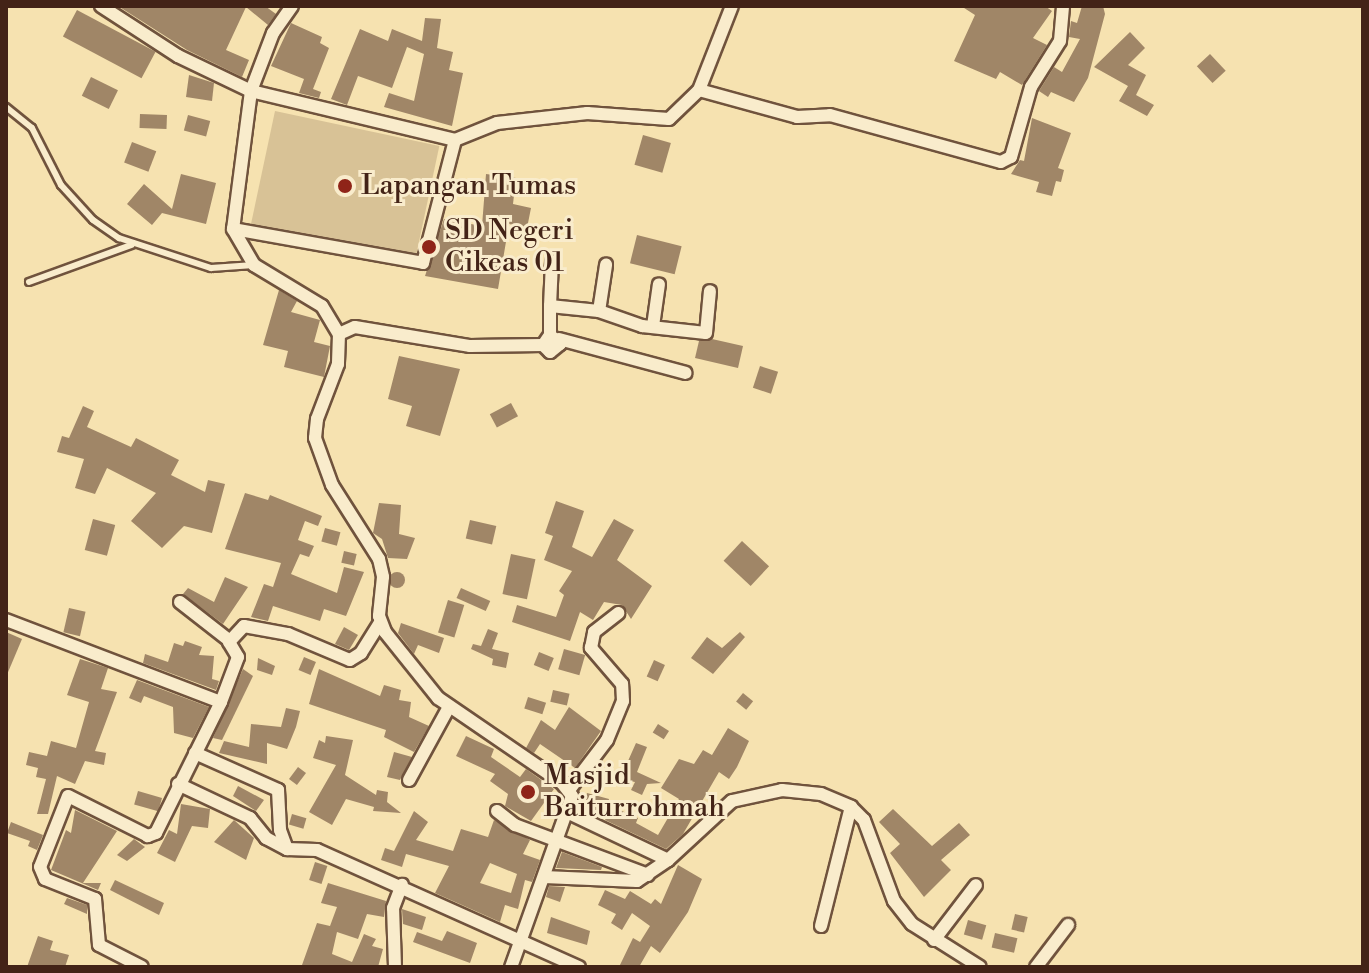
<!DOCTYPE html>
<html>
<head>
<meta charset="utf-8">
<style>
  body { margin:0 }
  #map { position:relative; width:1369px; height:973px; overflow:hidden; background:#f6e2b0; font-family:"Libre Bodoni",serif }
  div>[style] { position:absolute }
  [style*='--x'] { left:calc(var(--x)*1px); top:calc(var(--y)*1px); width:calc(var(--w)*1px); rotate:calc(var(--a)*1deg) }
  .green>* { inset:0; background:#d8c296; transform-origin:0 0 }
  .building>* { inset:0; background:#a08667; transform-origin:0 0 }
  .round { border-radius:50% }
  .roads { filter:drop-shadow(2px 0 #70533d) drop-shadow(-2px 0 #70533d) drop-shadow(0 2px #70533d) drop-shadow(0 -2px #70533d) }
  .service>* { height:6px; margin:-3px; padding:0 3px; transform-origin:3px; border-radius:3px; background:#f9eccc }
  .minor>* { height:12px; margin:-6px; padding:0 6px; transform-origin:6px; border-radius:6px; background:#f9eccc }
  .dots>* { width:22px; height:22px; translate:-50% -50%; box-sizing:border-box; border:4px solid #f9eccc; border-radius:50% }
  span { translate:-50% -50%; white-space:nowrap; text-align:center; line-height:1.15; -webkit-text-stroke:6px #f9eccc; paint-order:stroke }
  .poi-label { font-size:28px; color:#432317 }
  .left { translate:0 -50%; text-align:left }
  .frame { position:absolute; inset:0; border:8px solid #432317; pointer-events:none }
</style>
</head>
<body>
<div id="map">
  <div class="green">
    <div style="left:275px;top:111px;width:168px;height:118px;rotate:12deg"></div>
  </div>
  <div class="building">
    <div style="clip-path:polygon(118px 6px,265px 6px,276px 14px,268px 25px,246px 7px,226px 50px,249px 60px,242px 77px,187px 50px)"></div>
    <div style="clip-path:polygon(961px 6px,1045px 6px,1052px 11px,1033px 38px,1047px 45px,1022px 85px,1000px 72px,996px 79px,954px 61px,975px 15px)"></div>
    <div style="clip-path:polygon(1082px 6px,1103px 6px,1105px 14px,1088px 78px,1074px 102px,1051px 92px,1048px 97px,1039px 91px,1054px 67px,1062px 72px,1080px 39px,1069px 37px,1071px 21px,1077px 23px)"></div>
    <div style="left:77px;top:10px;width:89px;height:30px;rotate:28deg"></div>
    <div style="clip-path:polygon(425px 18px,441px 19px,437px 48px,453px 52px,449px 70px,463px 73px,452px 126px,384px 107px,389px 93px,414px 101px,424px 54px,407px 47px,392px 88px,358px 76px,347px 105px,331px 99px,360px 29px,388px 41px,392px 29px,422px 41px)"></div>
    <div style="clip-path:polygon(291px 23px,322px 37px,320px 43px,329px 48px,313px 89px,321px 92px,319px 98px,299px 93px,304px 79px,271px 66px)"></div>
    <div style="clip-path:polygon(1130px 32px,1145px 48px,1128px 65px,1146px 75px,1136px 95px,1154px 105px,1147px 116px,1119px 101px,1128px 86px,1094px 67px)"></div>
    <div style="left:1210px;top:54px;width:23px;height:18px;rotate:47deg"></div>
    <div style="clip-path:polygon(189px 75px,214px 83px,212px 101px,186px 97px)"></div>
    <div style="left:91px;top:77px;width:30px;height:21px;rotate:26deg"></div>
    <div style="left:140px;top:114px;width:27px;height:14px;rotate:2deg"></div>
    <div style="left:188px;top:115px;width:23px;height:16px;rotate:15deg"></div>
    <div style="clip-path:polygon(1032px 118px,1071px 133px,1058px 168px,1064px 170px,1061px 182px,1056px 181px,1052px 196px,1036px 192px,1039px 182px,1011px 174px,1020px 160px,1024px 161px)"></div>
    <div style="left:643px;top:135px;width:29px;height:31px;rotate:16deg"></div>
    <div style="left:132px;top:142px;width:26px;height:22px;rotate:21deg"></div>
    <div style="clip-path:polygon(181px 174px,216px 183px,206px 224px,162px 213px,152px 225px,127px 204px,144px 184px,172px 209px)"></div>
    <div style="clip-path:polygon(486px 174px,516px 178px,513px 204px,531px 208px,527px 228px,509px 224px,498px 289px,425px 276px,444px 219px,482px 226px)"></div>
    <div style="left:637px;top:235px;width:46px;height:29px;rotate:14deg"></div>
    <div style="clip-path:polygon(279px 290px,297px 301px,291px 312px,320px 320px,314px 342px,330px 346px,324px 377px,284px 367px,288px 351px,263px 345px)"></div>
    <div style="clip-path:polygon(712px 339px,743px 346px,738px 368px,695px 358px,699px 341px)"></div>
    <div style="clip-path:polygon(399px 356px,460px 369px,440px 436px,406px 426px,412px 406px,388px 399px)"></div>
    <div style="left:760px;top:366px;width:19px;height:23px;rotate:18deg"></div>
    <div style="left:511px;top:403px;width:15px;height:24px;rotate:62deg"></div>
    <div style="clip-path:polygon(83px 406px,94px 411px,87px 427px,131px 447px,136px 438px,179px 460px,171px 475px,205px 492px,208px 480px,225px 484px,212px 533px,184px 526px,162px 548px,131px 521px,156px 493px,107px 468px,95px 494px,75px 488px,84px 459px,57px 452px,62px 436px,69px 438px)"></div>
    <div style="clip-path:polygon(245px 493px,268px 500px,270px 495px,322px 516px,318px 526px,305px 521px,298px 540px,314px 546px,309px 557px,300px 554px,291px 574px,337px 593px,344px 567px,364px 572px,346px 616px,324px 609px,320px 621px,273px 606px,268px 621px,251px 617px,264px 584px,273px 587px,281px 563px,225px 549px)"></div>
    <div style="clip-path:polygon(556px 501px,584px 511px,572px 547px,592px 557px,614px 519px,634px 530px,617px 560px,652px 586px,631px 619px,622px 605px,604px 602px,593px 620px,580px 612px,570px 641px,512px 622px,517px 605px,556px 617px,564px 595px,559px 591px,572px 571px,544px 560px,553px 536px,545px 533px)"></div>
    <div style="clip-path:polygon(379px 503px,401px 505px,399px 534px,415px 538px,407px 559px,388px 558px,382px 539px,373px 533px)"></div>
    <div style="left:93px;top:519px;width:23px;height:32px;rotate:15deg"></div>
    <div style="left:470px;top:520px;width:27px;height:19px;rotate:13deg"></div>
    <div style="left:325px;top:528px;width:16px;height:14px;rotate:15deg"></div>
    <div style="left:742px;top:541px;width:37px;height:27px;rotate:43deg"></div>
    <div style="left:344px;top:551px;width:13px;height:12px;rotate:13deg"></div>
    <div style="left:511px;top:554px;width:25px;height:41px;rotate:12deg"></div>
    <div class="round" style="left:389px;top:572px;width:16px;height:16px"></div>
    <div style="clip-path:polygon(225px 577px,248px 587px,223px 624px,183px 594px,188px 588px,214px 602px)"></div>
    <div style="left:461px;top:588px;width:32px;height:11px;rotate:24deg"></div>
    <div style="left:448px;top:600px;width:17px;height:34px;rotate:17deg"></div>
    <div style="left:69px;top:608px;width:17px;height:25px;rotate:13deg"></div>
    <div style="clip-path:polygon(401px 623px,444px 638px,439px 653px,418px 645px,414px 654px,398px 633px)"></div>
    <div style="clip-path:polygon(344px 627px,358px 635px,349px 650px,335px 644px)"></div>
    <div style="clip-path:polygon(488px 629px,498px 633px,492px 649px,509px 653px,506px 668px,492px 665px,493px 659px,471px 649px,473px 644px,481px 646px)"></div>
    <div style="clip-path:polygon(6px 632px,22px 639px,6px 677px)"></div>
    <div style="clip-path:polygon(740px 632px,745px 637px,713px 674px,691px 658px,707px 637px,722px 648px)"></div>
    <div style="clip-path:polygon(185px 641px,202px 647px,199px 655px,214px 656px,212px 679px,219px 681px,216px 690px,143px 663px,145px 654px,168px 662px,174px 643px,183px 646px)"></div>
    <div style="left:564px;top:649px;width:22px;height:21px;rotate:16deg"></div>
    <div style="left:539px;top:652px;width:16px;height:14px;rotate:22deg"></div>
    <div style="left:304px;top:657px;width:13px;height:14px;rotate:23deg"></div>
    <div style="clip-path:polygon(258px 658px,275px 666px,272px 675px,257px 670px)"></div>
    <div style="clip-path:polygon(80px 659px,108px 668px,101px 689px,117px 692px,95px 751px,106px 753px,104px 765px,85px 761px,75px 784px,57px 776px,48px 814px,37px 814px,46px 779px,36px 777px,38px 768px,26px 765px,29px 752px,47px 756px,51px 741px,76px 748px,89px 702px,67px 695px)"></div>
    <div style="left:654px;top:660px;width:12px;height:18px;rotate:24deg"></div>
    <div style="clip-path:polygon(243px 669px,253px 676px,222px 740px,213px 738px)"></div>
    <div style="clip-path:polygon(319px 669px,380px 696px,384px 685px,401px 690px,399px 700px,411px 702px,409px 717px,429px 726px,414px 752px,384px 737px,386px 730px,309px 704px)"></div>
    <div style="clip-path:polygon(137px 680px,209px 707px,193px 738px,174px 733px,173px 707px,144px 696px,141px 703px,129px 698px)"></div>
    <div style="left:553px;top:690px;width:17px;height:12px;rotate:13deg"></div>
    <div style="left:743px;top:693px;width:13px;height:11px;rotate:39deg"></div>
    <div style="left:528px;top:697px;width:19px;height:12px;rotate:18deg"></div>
    <div style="clip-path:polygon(569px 707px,601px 731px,575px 768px,540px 744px,534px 753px,526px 748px,541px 720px,555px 730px)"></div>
    <div style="clip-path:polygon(286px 708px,300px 711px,296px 727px,287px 749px,267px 743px,267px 764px,219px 753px,224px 741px,249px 747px,251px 724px,281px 727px)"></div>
    <div style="left:658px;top:724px;width:13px;height:10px;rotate:32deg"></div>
    <div style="clip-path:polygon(728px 728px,749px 741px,737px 767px,729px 779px,719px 772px,683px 834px,666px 849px,605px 820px,607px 816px,583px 809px,587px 793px,609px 799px,608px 805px,638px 818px,636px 823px,658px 835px,679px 799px,661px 788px,679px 759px,694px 764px,703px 750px,712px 755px)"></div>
    <div style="clip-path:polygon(326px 736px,353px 740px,345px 775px,376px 795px,377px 790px,388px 792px,387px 802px,401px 813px,373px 811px,374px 807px,346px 799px,332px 825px,309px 812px,336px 765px,313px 758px,319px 740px,325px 743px)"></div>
    <div style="clip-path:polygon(466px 736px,494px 749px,491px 757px,520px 777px,526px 769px,554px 789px,531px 821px,505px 806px,508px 794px,490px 781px,495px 774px,456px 756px)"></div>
    <div style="clip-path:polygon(636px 743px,647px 747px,637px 772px,661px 783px,647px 784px,642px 795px,631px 790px,635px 782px,620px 779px)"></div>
    <div style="clip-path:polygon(394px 752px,412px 757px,400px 780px,387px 777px)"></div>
    <div style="left:298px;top:767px;width:10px;height:15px;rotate:37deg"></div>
    <div style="clip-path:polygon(238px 786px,264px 800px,256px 811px,233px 796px)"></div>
    <div style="left:138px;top:791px;width:25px;height:14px;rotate:16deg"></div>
    <div style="clip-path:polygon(181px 804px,210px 809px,208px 828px,192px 826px,175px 862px,157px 853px,169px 830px,177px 834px)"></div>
    <div style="clip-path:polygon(893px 809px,932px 846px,959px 823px,970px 835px,941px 860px,951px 870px,924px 897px,890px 853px,900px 844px,879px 822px)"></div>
    <div style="clip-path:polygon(75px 810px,117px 831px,83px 883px,101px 883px,98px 890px,51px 870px,66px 830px,71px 833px)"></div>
    <div style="clip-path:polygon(evenodd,414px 811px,428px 822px,416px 840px,453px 851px,461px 829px,488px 837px,494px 820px,530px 840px,523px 854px,540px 860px,532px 882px,525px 880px,518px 909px,505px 905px,500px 922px,435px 893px,449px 866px,406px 854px,402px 867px,381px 860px,385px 848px,394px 851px,414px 811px,490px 863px,517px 874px,511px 893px,480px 883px,490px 863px)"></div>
    <div style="left:292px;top:814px;width:15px;height:11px;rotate:16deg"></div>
    <div style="clip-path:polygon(234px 820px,254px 838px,246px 860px,214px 842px)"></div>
    <div style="clip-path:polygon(11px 822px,43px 835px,37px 850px,28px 846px,30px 841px,7px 833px)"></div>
    <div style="clip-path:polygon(134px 839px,145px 847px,127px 861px,117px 855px)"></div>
    <div style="clip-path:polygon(562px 852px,602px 867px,601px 870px,556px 868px)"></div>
    <div style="left:315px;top:862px;width:13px;height:19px;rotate:18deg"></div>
    <div style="clip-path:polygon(678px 865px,702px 879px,688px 912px,660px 953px,651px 946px,639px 967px,619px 967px,633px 938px,640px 942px,650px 926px,632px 913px,622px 930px,611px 923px,616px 914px,598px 905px,605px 890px,625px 899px,630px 891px,651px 904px,655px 899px,661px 904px)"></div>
    <div style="clip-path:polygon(115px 880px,164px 903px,159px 915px,110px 890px)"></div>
    <div style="clip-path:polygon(328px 883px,386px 901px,384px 917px,367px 914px,358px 939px,337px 932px,332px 954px,352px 962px,364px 934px,376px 939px,372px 946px,383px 949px,378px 967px,302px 965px,317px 923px,330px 926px,337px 907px,321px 903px)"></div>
    <div style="clip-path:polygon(549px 886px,565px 887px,560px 902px,546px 897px)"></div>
    <div style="clip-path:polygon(67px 898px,87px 905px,87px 914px,64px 904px)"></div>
    <div style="clip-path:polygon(402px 909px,426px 917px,422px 930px,403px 924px)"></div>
    <div style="left:1015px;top:914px;width:13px;height:16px;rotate:13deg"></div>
    <div style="clip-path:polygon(551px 917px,590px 931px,587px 945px,547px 933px)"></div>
    <div style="left:968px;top:920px;width:19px;height:15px;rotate:16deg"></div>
    <div style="clip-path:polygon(447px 931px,477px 943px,470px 963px,413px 942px,417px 932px,442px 941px)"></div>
    <div style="left:995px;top:933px;width:23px;height:15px;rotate:13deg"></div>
    <div style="clip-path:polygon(38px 936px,53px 941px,50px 950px,69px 955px,65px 967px,27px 967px)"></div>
  </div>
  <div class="roads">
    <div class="service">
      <div style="--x:6;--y:107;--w:33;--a:39"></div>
      <div style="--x:32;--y:128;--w:64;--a:63"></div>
      <div style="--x:61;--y:185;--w:47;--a:47.6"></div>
      <div style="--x:93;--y:220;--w:32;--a:35"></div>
      <div style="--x:119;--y:238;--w:97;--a:18.1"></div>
      <div style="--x:211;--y:268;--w:43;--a:-4"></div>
      <div style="--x:29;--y:282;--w:109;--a:-19.9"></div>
    </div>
    <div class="minor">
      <div style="--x:101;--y:6;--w:92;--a:33"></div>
      <div style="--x:178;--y:56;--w:81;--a:25.6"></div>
      <div style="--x:251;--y:91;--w:210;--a:13.5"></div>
      <div style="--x:292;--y:6;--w:33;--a:125"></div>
      <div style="--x:273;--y:33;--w:62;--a:110.8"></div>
      <div style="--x:251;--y:91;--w:139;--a:97.4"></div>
      <div style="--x:233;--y:229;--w:42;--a:59.7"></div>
      <div style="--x:254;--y:265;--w:79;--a:31.1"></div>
      <div style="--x:322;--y:306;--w:33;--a:59"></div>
      <div style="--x:339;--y:334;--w:30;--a:92"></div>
      <div style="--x:338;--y:364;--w:59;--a:110.9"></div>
      <div style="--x:317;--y:419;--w:19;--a:96"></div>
      <div style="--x:315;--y:438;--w:50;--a:70.1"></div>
      <div style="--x:332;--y:485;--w:88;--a:57.6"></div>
      <div style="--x:379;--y:559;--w:18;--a:77"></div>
      <div style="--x:383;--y:577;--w:39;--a:96"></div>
      <div style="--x:379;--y:616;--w:17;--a:69"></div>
      <div style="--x:385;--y:632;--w:85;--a:51.2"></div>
      <div style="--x:438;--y:698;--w:150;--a:34.4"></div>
      <div style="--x:562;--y:783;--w:16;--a:52"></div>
      <div style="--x:572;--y:796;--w:182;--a:109.6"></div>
      <div style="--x:699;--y:90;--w:90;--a:-68.6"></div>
      <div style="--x:233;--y:229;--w:193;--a:10.1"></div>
      <div style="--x:423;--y:263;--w:127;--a:-75.4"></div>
      <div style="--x:455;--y:140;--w:45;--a:-22"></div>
      <div style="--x:497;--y:123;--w:91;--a:-6.3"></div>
      <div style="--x:587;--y:113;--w:82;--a:4.2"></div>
      <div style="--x:669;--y:119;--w:42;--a:-44"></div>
      <div style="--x:699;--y:90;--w:102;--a:15.4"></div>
      <div style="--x:797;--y:117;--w:33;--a:-3"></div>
      <div style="--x:830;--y:115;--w:177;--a:15.4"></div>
      <div style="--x:1001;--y:162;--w:11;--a:-27"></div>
      <div style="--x:1011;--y:157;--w:73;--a:-74.1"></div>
      <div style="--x:1031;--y:87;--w:54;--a:-57.8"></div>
      <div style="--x:1060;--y:41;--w:35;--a:-85"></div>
      <div style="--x:550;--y:306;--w:44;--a:-87.4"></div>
      <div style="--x:599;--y:311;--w:47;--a:-81.3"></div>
      <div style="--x:653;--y:326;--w:42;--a:-81.9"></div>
      <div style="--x:339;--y:334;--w:17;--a:-24"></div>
      <div style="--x:355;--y:327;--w:117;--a:9.4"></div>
      <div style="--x:470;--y:346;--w:73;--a:-0.8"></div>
      <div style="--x:543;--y:345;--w:10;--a:45"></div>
      <div style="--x:550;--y:352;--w:13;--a:-39"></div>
      <div style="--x:560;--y:344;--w:13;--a:-138"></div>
      <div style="--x:550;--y:335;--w:12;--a:125"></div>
      <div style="--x:550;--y:335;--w:29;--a:-90"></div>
      <div style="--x:550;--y:306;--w:49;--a:5.8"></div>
      <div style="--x:599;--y:311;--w:46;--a:19.2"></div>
      <div style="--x:642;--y:326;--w:64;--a:6.2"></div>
      <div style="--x:706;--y:333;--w:42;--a:-84.6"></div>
      <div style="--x:559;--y:339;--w:131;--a:15"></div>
      <div style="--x:180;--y:602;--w:63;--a:38"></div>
      <div style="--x:6;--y:620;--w:230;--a:20.9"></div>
      <div style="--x:221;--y:702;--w:146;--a:116.4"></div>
      <div style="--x:156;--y:833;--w:9;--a:159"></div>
      <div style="--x:148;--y:836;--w:89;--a:-153.4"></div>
      <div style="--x:68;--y:796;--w:76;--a:111.5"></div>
      <div style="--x:40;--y:867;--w:13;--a:67"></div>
      <div style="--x:45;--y:879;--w:54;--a:21.8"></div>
      <div style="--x:95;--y:899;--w:46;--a:85"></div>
      <div style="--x:99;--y:945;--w:48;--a:27.1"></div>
      <div style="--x:221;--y:702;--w:48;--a:-69.3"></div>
      <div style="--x:238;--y:657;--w:17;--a:-121"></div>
      <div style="--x:229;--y:642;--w:22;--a:-47"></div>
      <div style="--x:244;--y:626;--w:45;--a:10.3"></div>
      <div style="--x:288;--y:634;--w:67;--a:22.8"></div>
      <div style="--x:350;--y:660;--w:13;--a:-32"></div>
      <div style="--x:361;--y:653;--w:36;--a:-58"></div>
      <div style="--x:195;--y:753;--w:91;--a:24"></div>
      <div style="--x:278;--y:790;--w:40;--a:87.1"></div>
      <div style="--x:280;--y:830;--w:20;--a:70"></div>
      <div style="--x:409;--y:780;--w:83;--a:-61.3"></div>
      <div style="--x:178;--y:784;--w:80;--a:25.3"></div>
      <div style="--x:250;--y:818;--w:26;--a:51"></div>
      <div style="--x:266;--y:838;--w:24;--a:28"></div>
      <div style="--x:287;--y:849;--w:30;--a:2"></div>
      <div style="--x:317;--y:850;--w:287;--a:24.1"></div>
      <div style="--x:569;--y:790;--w:63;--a:-52.8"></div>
      <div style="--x:607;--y:740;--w:42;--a:-67.7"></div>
      <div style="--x:623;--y:701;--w:17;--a:-93"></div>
      <div style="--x:622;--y:684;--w:48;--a:-130.7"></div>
      <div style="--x:591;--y:648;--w:16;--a:-79"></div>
      <div style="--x:594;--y:632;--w:31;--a:-38"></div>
      <div style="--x:497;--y:811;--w:23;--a:38"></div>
      <div style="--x:515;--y:825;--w:142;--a:20.6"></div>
      <div style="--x:567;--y:812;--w:112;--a:25.4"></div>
      <div style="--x:544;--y:877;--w:93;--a:2.5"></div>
      <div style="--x:637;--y:881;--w:37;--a:-34"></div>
      <div style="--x:668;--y:860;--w:87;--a:-42.7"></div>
      <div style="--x:732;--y:801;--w:51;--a:-12.4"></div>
      <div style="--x:782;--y:790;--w:39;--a:6"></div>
      <div style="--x:821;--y:794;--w:33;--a:23"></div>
      <div style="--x:851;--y:807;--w:18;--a:45"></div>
      <div style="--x:864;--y:820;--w:86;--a:69.7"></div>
      <div style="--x:894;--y:901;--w:29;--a:52"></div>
      <div style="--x:912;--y:924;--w:80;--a:32.3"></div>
      <div style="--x:821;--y:926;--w:123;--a:-75.9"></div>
      <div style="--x:934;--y:940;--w:69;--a:-52.6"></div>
      <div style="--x:395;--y:967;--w:59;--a:-91.9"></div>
      <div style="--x:393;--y:908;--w:25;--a:-69"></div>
      <div style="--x:1036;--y:967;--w:53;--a:-52.7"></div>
    </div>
  </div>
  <div class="dots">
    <div style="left:345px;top:186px;background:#8f2418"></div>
    <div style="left:429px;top:247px;background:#8f2418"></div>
    <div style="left:528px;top:792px;background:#8f2418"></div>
  </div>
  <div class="poi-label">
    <span class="left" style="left:361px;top:186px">Lapangan Tumas</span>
    <span class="left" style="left:445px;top:247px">SD Negeri<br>Cikeas 01</span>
    <span class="left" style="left:544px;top:792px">Masjid<br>Baiturrohmah</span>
  </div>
  <div class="frame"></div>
</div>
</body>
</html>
